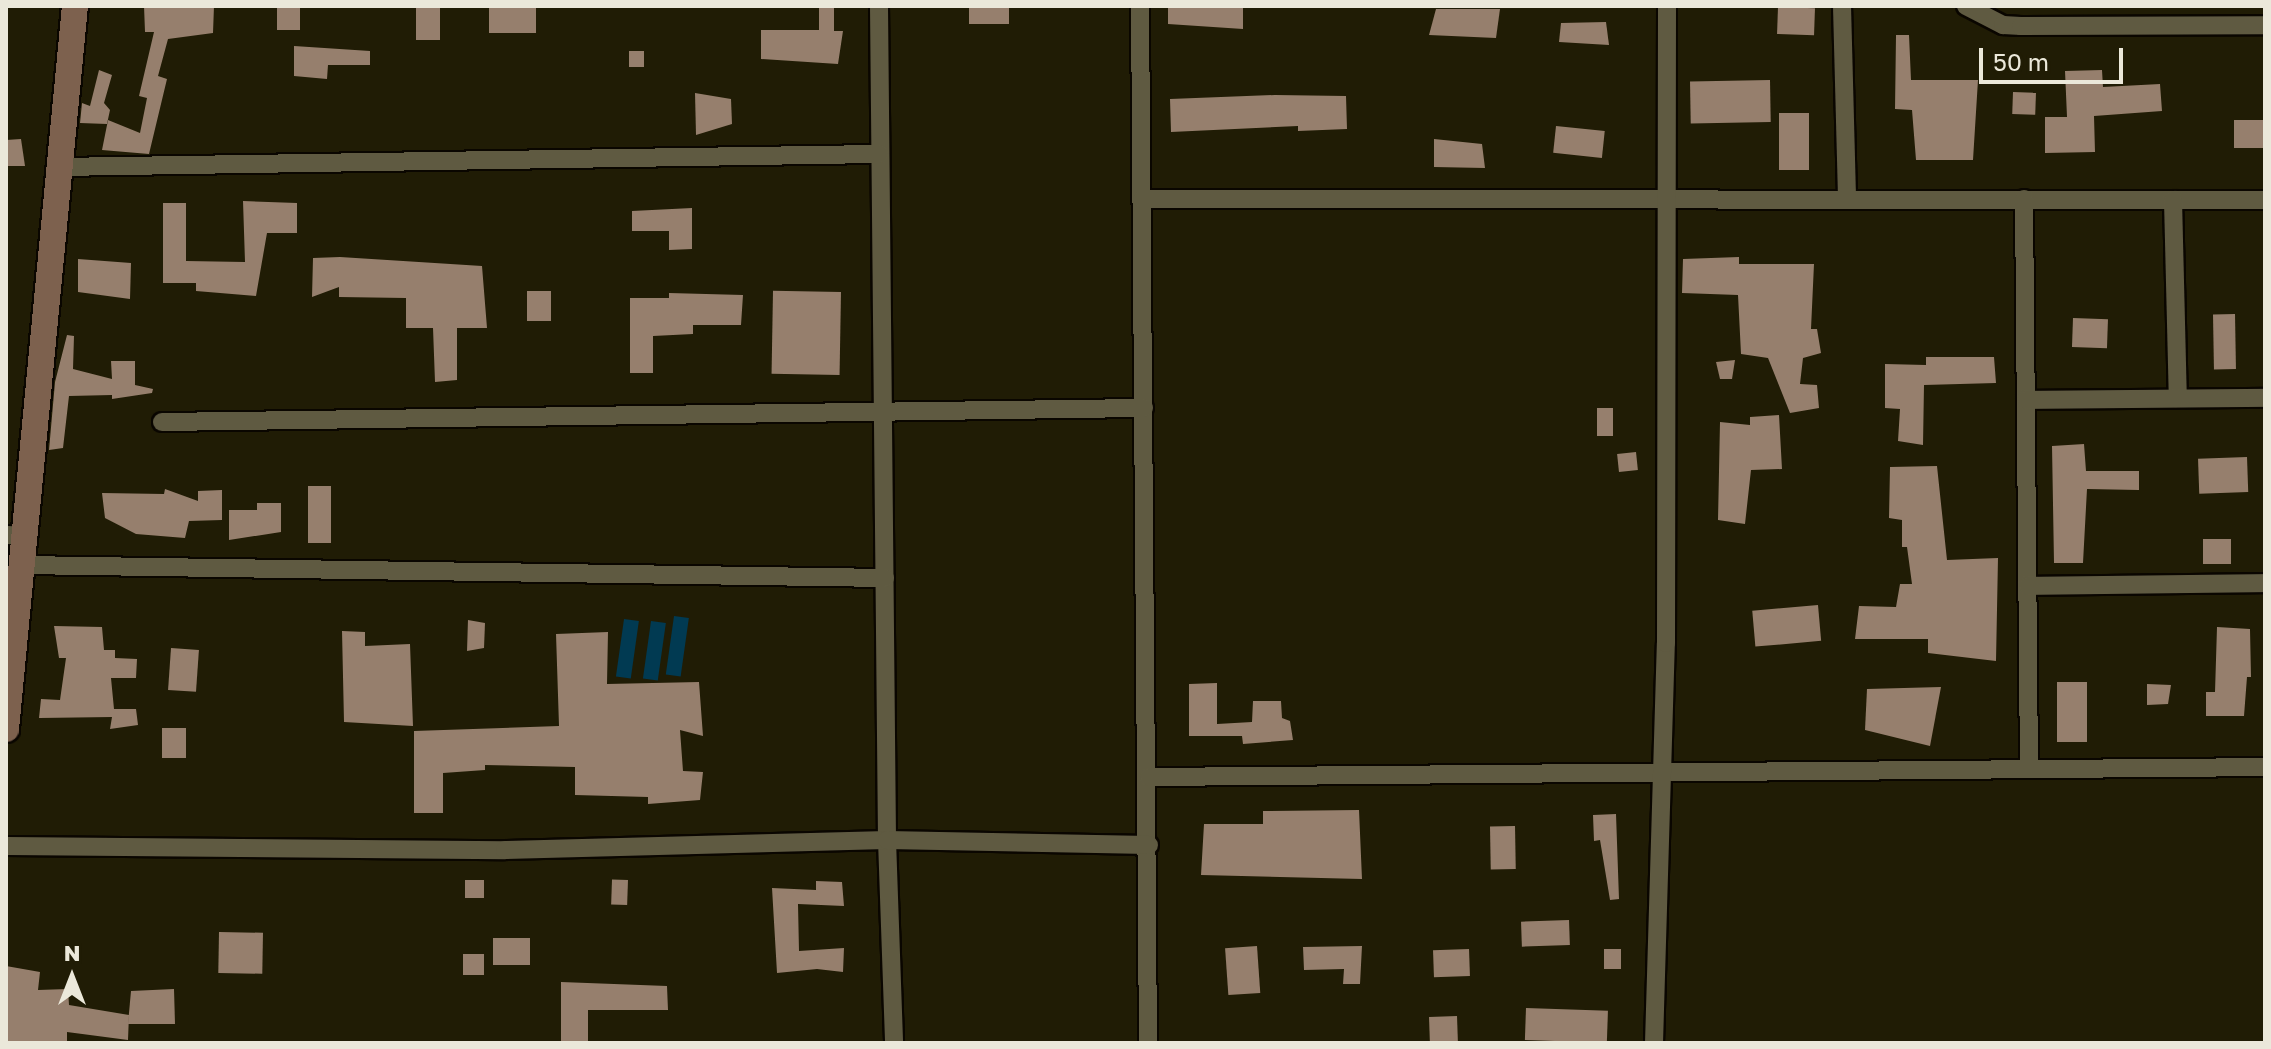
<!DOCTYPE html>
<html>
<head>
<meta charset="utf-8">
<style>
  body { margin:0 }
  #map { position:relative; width:2271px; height:1049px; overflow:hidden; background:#201c05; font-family:"Golos Text",sans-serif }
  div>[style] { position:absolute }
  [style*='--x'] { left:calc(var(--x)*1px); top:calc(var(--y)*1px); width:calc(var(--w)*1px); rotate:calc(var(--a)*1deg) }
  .water>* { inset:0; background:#013a52; transform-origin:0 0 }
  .building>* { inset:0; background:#967f6d; transform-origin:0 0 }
  .roads { filter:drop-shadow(2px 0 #0a0600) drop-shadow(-2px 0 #0a0600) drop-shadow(0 2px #0a0600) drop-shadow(0 -2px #0a0600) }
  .street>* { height:18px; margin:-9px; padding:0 9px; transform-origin:9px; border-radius:9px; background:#5f5a41 }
  .secondary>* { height:26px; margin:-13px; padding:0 13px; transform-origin:13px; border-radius:13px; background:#7d614e }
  span { translate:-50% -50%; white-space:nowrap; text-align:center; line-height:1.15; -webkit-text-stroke:8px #201c05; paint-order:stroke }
  .frame { position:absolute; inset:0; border:8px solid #ebe8da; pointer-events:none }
  .north { position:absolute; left:32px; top:937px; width:80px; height:80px; -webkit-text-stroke:6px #201c05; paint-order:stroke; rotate:0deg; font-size:22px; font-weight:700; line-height:32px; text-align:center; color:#ebe8da }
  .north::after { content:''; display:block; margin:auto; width:28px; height:36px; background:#ebe8da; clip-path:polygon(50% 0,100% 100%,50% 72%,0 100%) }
  .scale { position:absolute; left:1979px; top:48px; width:144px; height:36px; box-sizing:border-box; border:4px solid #ebe8da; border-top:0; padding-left:10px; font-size:24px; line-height:28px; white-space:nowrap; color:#ebe8da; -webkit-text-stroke:6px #201c05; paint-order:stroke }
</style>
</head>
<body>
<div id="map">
  <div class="water">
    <div style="left:674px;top:616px;width:15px;height:59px;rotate:8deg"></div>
    <div style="left:624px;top:619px;width:15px;height:58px;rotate:8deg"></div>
    <div style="left:651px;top:621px;width:15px;height:58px;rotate:8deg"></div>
  </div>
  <div class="building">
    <div style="clip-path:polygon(144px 6px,214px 6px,213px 33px,168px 39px,158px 76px,167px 79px,149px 154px,102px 150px,108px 120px,140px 133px,147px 98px,139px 96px,154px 32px,145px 32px)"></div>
    <div style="left:277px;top:6px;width:23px;height:24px"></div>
    <div style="left:416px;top:6px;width:24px;height:34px"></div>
    <div style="left:489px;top:6px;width:47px;height:27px"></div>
    <div style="clip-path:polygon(819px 6px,834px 6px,834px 31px,843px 31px,838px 64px,761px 59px,761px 30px,819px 30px)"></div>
    <div style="left:969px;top:6px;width:40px;height:18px"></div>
    <div style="clip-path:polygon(1168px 6px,1243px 6px,1243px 29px,1168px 24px)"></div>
    <div style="left:1778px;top:7px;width:37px;height:27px;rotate:2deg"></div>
    <div style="clip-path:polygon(1436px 9px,1500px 9px,1496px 38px,1429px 35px)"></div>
    <div style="clip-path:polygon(1606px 22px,1609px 45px,1559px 42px,1561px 23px)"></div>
    <div style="clip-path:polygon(1896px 35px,1909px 35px,1911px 80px,1978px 80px,1973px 160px,1916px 160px,1912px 110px,1895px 109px)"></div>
    <div style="clip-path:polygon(294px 46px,370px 51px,370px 65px,328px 65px,327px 79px,294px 76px)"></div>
    <div style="left:629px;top:51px;width:15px;height:16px"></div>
    <div style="clip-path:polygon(99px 70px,112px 75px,104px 103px,110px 110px,107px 124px,80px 123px,82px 103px,90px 106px)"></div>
    <div style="clip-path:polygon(2102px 70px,2103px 87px,2160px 84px,2162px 111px,2094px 116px,2095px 152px,2045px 153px,2045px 117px,2067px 117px,2065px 71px)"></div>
    <div style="left:1770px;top:80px;width:42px;height:80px;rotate:89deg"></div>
    <div style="left:2013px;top:92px;width:23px;height:22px;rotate:2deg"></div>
    <div style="clip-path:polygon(695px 93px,731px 99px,732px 124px,696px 135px)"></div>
    <div style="clip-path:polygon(1275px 95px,1346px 96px,1347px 129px,1298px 131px,1298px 126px,1171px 132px,1170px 99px)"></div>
    <div style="left:1779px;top:113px;width:30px;height:57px"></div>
    <div style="left:2234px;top:120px;width:31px;height:28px"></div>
    <div style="left:1556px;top:126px;width:49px;height:27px;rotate:6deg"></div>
    <div style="clip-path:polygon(21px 139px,25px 166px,6px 166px,6px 140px)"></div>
    <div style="clip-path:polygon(1434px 139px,1482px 144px,1485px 168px,1434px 167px)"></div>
    <div style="clip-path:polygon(243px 201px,297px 203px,297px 233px,267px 233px,256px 296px,196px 291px,196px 283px,163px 283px,163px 203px,186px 203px,186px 261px,245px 262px)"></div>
    <div style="clip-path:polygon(692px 208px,692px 249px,669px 250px,669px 231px,632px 231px,632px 211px)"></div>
    <div style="clip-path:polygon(340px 257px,482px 266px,487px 328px,457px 328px,457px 380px,435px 382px,433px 328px,406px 328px,406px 298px,339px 297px,339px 287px,312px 297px,313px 258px)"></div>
    <div style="clip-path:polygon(1739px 257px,1739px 264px,1814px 264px,1811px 329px,1817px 329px,1821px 353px,1803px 358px,1800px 384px,1817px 385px,1819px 408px,1790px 413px,1768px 358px,1741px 354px,1738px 295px,1682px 293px,1683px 259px)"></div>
    <div style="clip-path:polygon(78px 259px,131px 263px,130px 299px,78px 292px)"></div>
    <div style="left:551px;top:291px;width:30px;height:24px;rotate:90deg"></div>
    <div style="left:841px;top:292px;width:83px;height:68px;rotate:91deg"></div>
    <div style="clip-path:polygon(669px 293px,743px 295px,741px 325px,693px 325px,693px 334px,653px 336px,653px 373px,630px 373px,630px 298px,669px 298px)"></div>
    <div style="left:2235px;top:314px;width:55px;height:22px;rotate:89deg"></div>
    <div style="left:2073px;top:318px;width:35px;height:29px;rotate:2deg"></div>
    <div style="clip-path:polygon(67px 335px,74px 336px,73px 369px,112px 379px,111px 361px,135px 361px,135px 385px,153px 389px,152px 393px,112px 399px,112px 395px,69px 396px,63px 448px,49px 450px,55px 382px)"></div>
    <div style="clip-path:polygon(1926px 357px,1994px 357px,1996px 383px,1924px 385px,1923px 445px,1898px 441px,1900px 409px,1885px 408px,1885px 364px,1926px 365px)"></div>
    <div style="clip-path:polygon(1735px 360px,1732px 379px,1720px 379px,1716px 362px)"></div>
    <div style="left:1613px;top:408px;width:28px;height:16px;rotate:90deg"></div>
    <div style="clip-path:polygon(1779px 415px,1782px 469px,1751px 470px,1745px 524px,1718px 520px,1720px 422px,1750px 425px,1750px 417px)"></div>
    <div style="clip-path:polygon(2084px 444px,2086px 471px,2139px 471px,2139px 490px,2087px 489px,2083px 563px,2054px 563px,2052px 446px)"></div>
    <div style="left:1636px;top:452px;width:18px;height:19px;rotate:84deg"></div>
    <div style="left:2247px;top:457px;width:35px;height:49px;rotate:88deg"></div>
    <div style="clip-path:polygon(1937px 466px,1947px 560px,1998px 558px,1996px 661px,1928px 653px,1928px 639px,1855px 639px,1859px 606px,1896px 607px,1900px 584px,1912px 584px,1907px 547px,1902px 547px,1902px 520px,1889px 518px,1890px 467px)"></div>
    <div style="left:308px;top:486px;width:23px;height:57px"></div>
    <div style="clip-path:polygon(165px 489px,198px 501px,198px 491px,222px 490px,222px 520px,189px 521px,185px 538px,136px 534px,105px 518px,102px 493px,164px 494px)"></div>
    <div style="clip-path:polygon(257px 503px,281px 503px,281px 532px,229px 540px,229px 510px,257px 510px)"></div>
    <div style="left:2203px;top:539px;width:28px;height:25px"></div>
    <div style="left:1818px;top:605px;width:36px;height:66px;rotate:85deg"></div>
    <div style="clip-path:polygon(468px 620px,485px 623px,484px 648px,467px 651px)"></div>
    <div style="clip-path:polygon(54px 626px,102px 627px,104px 650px,115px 650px,115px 658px,137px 659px,136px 678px,111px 678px,114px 709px,136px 709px,138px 725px,110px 729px,112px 717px,39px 718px,41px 699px,60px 700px,66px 658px,59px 658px)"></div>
    <div style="clip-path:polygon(2217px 627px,2250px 629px,2251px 677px,2247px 677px,2244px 716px,2206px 716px,2206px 692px,2215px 692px)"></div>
    <div style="clip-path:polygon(342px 631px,365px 632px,365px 646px,410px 644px,413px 726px,344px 722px)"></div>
    <div style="clip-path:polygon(608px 632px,607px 684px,699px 682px,703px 736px,680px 730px,683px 771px,703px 772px,700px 800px,648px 804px,648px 797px,575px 795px,575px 767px,485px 765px,485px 770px,443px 773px,443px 813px,414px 813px,414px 731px,559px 726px,556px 634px)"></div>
    <div style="left:171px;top:648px;width:28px;height:42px;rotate:4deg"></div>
    <div style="left:2057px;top:682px;width:30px;height:60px"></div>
    <div style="clip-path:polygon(1217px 683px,1217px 724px,1252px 722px,1253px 701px,1281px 701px,1282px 718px,1290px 721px,1293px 740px,1243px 744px,1242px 736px,1189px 736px,1189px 684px)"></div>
    <div style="clip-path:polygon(2147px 684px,2171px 685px,2168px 704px,2147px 705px)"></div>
    <div style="clip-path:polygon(1941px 687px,1930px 746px,1865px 730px,1867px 689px)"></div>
    <div style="left:162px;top:728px;width:24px;height:30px"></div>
    <div style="clip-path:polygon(1359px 810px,1362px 879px,1201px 875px,1204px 824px,1263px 824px,1263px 811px)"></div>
    <div style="clip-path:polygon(1616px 814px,1619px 899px,1610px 900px,1600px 840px,1594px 841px,1593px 815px)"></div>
    <div style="left:1515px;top:826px;width:43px;height:25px;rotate:89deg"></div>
    <div style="left:484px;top:880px;width:18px;height:19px;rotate:90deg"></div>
    <div style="left:628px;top:880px;width:25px;height:16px;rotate:92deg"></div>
    <div style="clip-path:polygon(816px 881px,842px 882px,844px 906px,798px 904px,799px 951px,844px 948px,843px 972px,817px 969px,777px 973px,772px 888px,816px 890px)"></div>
    <div style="left:1569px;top:920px;width:25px;height:48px;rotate:88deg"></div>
    <div style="left:219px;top:932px;width:44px;height:41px;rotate:1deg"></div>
    <div style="left:530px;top:938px;width:27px;height:37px;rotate:90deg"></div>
    <div style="left:1257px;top:946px;width:47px;height:32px;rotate:86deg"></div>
    <div style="clip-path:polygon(1362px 946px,1360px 984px,1343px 984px,1344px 969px,1304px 970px,1303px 947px)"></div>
    <div style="left:1469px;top:949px;width:27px;height:36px;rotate:88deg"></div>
    <div style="left:1604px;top:949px;width:17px;height:20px"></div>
    <div style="left:463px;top:954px;width:21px;height:21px"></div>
    <div style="clip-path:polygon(6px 966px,40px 972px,38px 990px,68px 989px,69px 1005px,129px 1015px,128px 1040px,67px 1032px,67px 1043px,6px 1043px)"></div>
    <div style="clip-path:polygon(561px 982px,667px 986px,668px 1010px,588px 1010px,588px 1043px,561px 1043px)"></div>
    <div style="clip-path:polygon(174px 989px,175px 1024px,128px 1024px,131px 991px)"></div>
    <div style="left:1526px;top:1008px;width:82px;height:32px;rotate:2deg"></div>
    <div style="left:1457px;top:1016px;width:27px;height:28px;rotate:88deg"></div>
  </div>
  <div class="roads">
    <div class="street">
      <div style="--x:879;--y:6;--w:834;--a:89.45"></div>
      <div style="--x:887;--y:840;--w:203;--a:88"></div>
      <div style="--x:1140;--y:6;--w:1037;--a:89.56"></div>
      <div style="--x:1842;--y:6;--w:193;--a:88.5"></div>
      <div style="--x:1966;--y:6;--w:42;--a:27.2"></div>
      <div style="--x:2003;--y:25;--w:18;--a:3"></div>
      <div style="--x:2021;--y:26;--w:244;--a:-0.2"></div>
      <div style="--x:58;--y:167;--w:822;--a:-0.91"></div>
      <div style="--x:1143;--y:199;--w:1122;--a:0.05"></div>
      <div style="--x:2024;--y:199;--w:569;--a:89.5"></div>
      <div style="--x:2173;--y:200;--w:198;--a:88.6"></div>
      <div style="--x:2026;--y:400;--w:239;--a:-0.5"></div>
      <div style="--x:162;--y:422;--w:982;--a:-0.82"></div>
      <div style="--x:6;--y:535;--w:17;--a:3"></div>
      <div style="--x:21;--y:565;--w:864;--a:0.86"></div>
      <div style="--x:2028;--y:586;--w:237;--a:-0.7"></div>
      <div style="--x:1149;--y:777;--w:1116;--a:-0.51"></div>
      <div style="--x:6;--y:846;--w:499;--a:0.5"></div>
      <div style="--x:505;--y:850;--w:382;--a:-1.5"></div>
      <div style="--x:887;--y:840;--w:262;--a:1.1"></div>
      <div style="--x:1654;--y:1043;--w:400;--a:-88.3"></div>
      <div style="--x:1666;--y:643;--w:637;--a:-89.91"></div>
    </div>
    <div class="secondary">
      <div style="--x:6;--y:729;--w:726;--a:-84.55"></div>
    </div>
  </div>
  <div class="frame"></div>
  <div class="north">N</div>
  <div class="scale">50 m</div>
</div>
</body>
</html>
